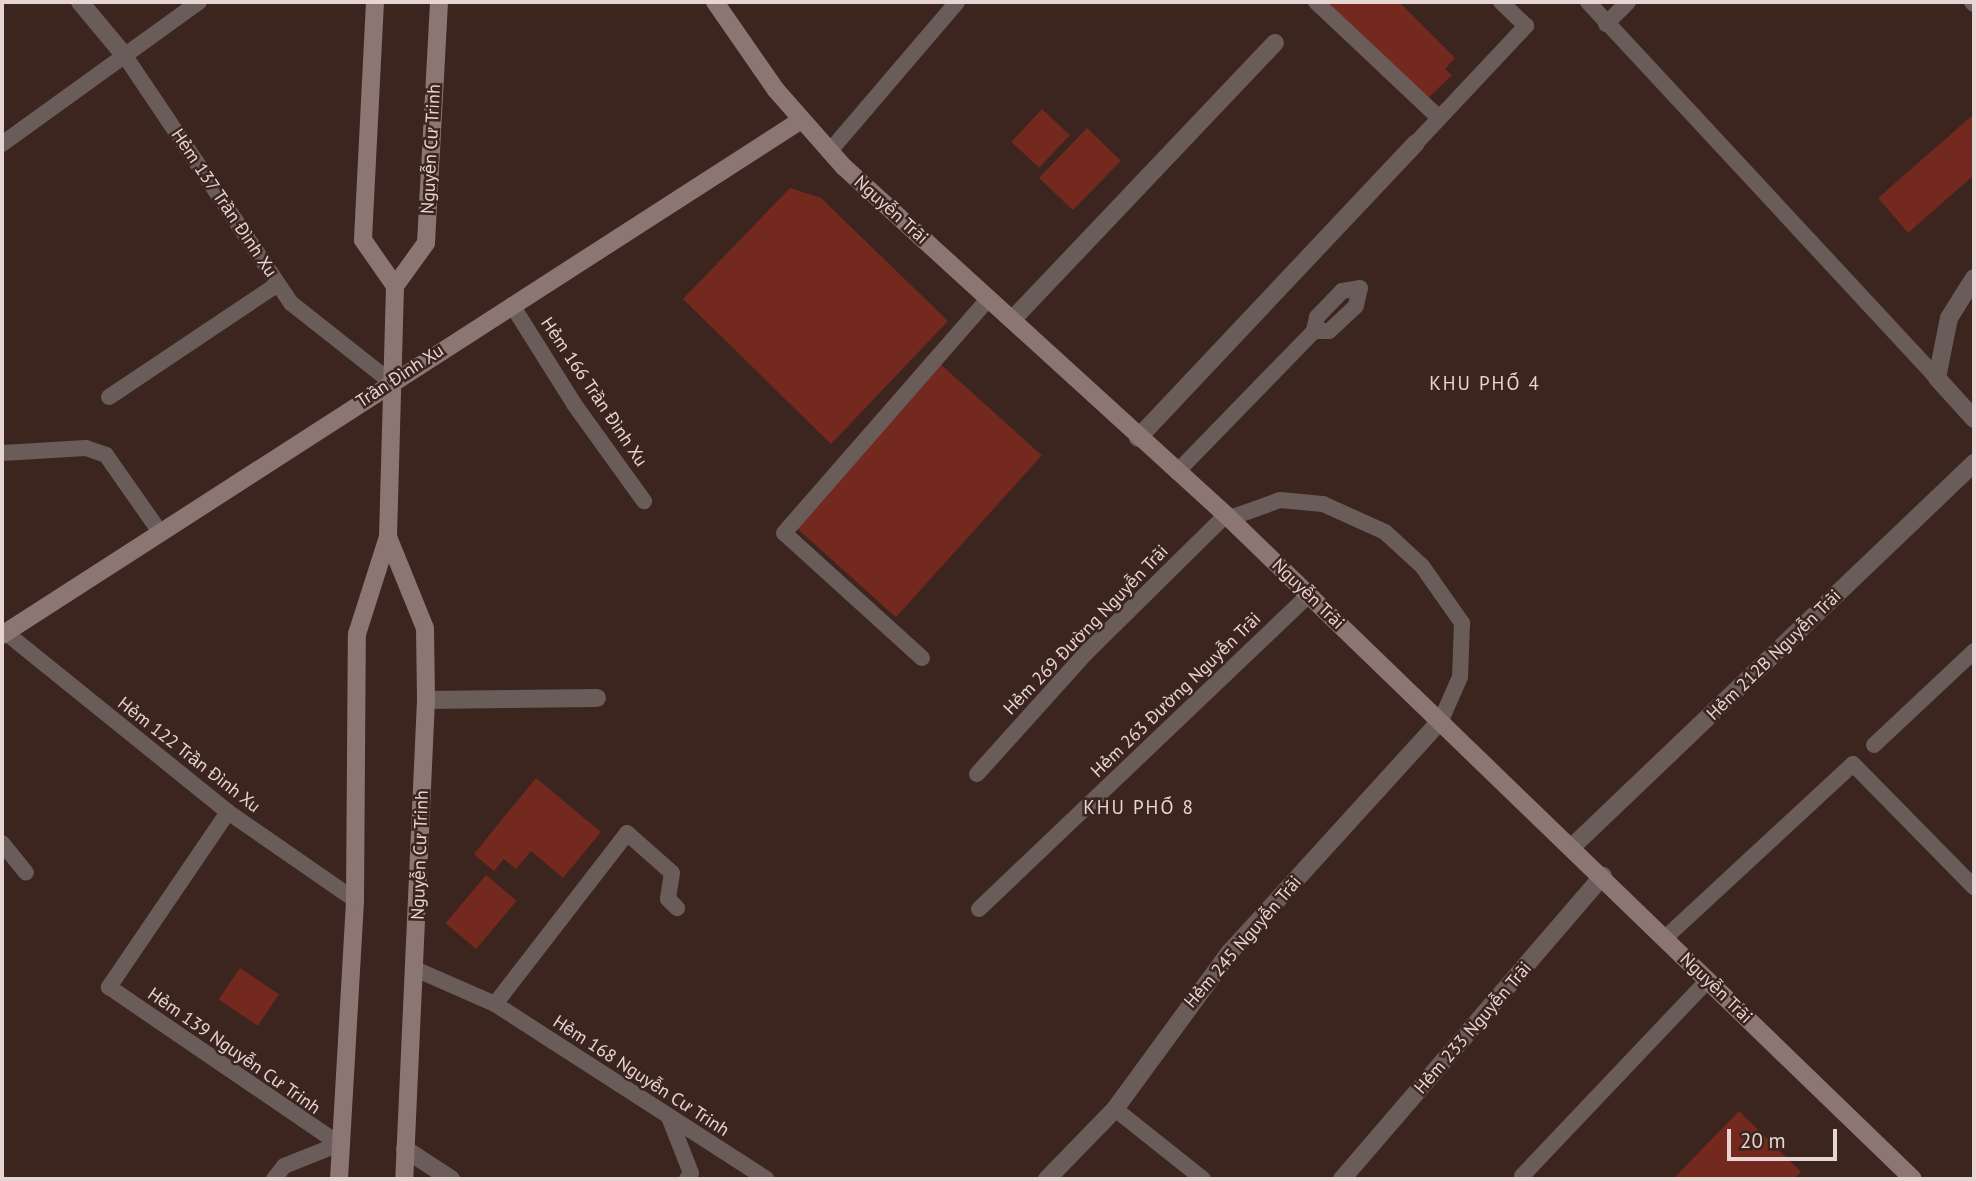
<!DOCTYPE html>
<html>
<head>
<meta charset="utf-8">
<style>
  body { margin:0 }
  #map { position:relative; width:1976px; height:1181px; overflow:hidden; background:#3c241f; font-family:"PT Sans",sans-serif }
  div>[style] { position:absolute }
  [style*='--x'] { left:calc(var(--x)*1px); top:calc(var(--y)*1px); width:calc(var(--w)*1px); rotate:calc(var(--a)*1deg) }
  .building>* { inset:0; background:#74291f; transform-origin:0 0 }
  .lane>* { height:16px; margin:-8px; padding:0 8px; transform-origin:8px; border-radius:8px; background:#695c59 }
  .street>* { height:18px; margin:-9px; padding:0 9px; transform-origin:9px; border-radius:9px; background:#695c59 }
  .secondary>* { height:18px; margin:-9px; padding:0 9px; transform-origin:9px; border-radius:9px; background:#8b7673 }
  span { translate:-50% -50%; white-space:nowrap; text-align:center; line-height:1.15; -webkit-text-stroke:5px #3c241f; paint-order:stroke }
  .street-label { font-size:18px; color:#e6d5d2 }
  .neighbourhood-label { font-size:19px; color:#e6d5d2; letter-spacing:2px }
  .frame { position:absolute; inset:0; border:4px solid #e6d5d2; pointer-events:none }
  .scale { position:absolute; left:1727px; top:1129px; width:110px; height:32px; box-sizing:border-box; border:4px solid #e6d5d2; border-top:0; padding-left:9px; font-size:21px; line-height:24px; white-space:nowrap; color:#e6d5d2; -webkit-text-stroke:5px #3c241f; paint-order:stroke }
</style>
</head>
<body>
<div id="map">
  <div class="building">
    <div style="clip-path:polygon(1328px 2px,1399px 2px,1455px 58px,1445px 69px,1452px 75px,1427px 99px)"></div>
    <div style="left:1042px;top:109px;width:38px;height:45px;rotate:43deg"></div>
    <div style="clip-path:polygon(1974px 114px,1974px 175px,1908px 233px,1878px 198px)"></div>
    <div style="left:1087px;top:128px;width:47px;height:69px;rotate:44deg"></div>
    <div style="clip-path:polygon(790px 188px,821px 198px,948px 321px,831px 444px,683px 299px)"></div>
    <div style="left:937px;top:361px;width:141px;height:218px;rotate:42deg"></div>
    <div style="clip-path:polygon(536px 778px,601px 832px,563px 878px,531px 851px,516px 869px,504px 859px,494px 871px,474px 854px)"></div>
    <div style="left:486px;top:875px;width:40px;height:63px;rotate:40deg"></div>
    <div style="left:240px;top:968px;width:47px;height:38px;rotate:34deg"></div>
    <div style="clip-path:polygon(1739px 1111px,1801px 1172px,1794px 1179px,1679px 1179px,1676px 1176px)"></div>
  </div>
  <div class="lane">
    <div style="--x:1316;--y:2;--w:169;--a:43.3"></div>
    <div style="--x:1588;--y:2;--w:513;--a:47.13"></div>
    <div style="--x:1972;--y:2;--w:3;--a:45"></div>
    <div style="--x:1606;--y:24;--w:31;--a:-45"></div>
    <div style="--x:125;--y:56;--w:298;--a:56.1"></div>
    <div style="--x:291;--y:303;--w:127;--a:38.3"></div>
    <div style="--x:1416;--y:143;--w:161;--a:-46.8"></div>
    <div style="--x:1526;--y:26;--w:35;--a:-136"></div>
    <div style="--x:2;--y:144;--w:243;--a:-35.8"></div>
    <div style="--x:829;--y:152;--w:197;--a:-49.5"></div>
    <div style="--x:512;--y:305;--w:117;--a:57.9"></div>
    <div style="--x:574;--y:404;--w:120;--a:54.2"></div>
    <div style="--x:109;--y:397;--w:203;--a:-33.8"></div>
    <div style="--x:2;--y:453;--w:84;--a:-3.4"></div>
    <div style="--x:86;--y:448;--w:21;--a:19"></div>
    <div style="--x:106;--y:455;--w:94;--a:55"></div>
    <div style="--x:1177;--y:472;--w:197;--a:-45.8"></div>
    <div style="--x:1314;--y:331;--w:14;--a:-78"></div>
    <div style="--x:1317;--y:317;--w:36;--a:-46"></div>
    <div style="--x:1342;--y:291;--w:18;--a:-9"></div>
    <div style="--x:1360;--y:288;--w:18;--a:103"></div>
    <div style="--x:1356;--y:306;--w:37;--a:137"></div>
    <div style="--x:1329;--y:331;--w:15;--a:180"></div>
    <div style="--x:1230;--y:518;--w:53;--a:-19.8"></div>
    <div style="--x:1280;--y:500;--w:43;--a:5.3"></div>
    <div style="--x:1323;--y:504;--w:68;--a:24.3"></div>
    <div style="--x:1385;--y:532;--w:50;--a:42.6"></div>
    <div style="--x:1422;--y:566;--w:70;--a:54.9"></div>
    <div style="--x:1462;--y:623;--w:54;--a:92.1"></div>
    <div style="--x:1460;--y:677;--w:47;--a:113.8"></div>
    <div style="--x:5;--y:632;--w:287;--a:38.9"></div>
    <div style="--x:228;--y:812;--w:155;--a:34.7"></div>
    <div style="--x:922;--y:658;--w:186;--a:-137.8"></div>
    <div style="--x:784;--y:533;--w:310;--a:-48.9"></div>
    <div style="--x:1874;--y:745;--w:137;--a:-43.2"></div>
    <div style="--x:977;--y:774;--w:163;--a:-48"></div>
    <div style="--x:1086;--y:653;--w:197;--a:-44.6"></div>
    <div style="--x:228;--y:812;--w:212;--a:124.2"></div>
    <div style="--x:109;--y:987;--w:278;--a:34.3"></div>
    <div style="--x:2;--y:843;--w:38;--a:51"></div>
    <div style="--x:979;--y:909;--w:456;--a:-43.6"></div>
    <div style="--x:1665;--y:938;--w:256;--a:-42.8"></div>
    <div style="--x:1853;--y:764;--w:173;--a:45.5"></div>
    <div style="--x:415;--y:969;--w:87;--a:23.6"></div>
    <div style="--x:495;--y:1004;--w:323;--a:32.8"></div>
    <div style="--x:495;--y:1004;--w:216;--a:-52.3"></div>
    <div style="--x:627;--y:833;--w:60;--a:41.6"></div>
    <div style="--x:672;--y:873;--w:26;--a:99"></div>
    <div style="--x:668;--y:899;--w:13;--a:45"></div>
    <div style="--x:1115;--y:1109;--w:112;--a:38.5"></div>
    <div style="--x:669;--y:1117;--w:60;--a:68.6"></div>
    <div style="--x:691;--y:1173;--w:7;--a:124"></div>
    <div style="--x:1522;--y:1176;--w:270;--a:-46.5"></div>
    <div style="--x:274;--y:1179;--w:16;--a:-52"></div>
    <div style="--x:284;--y:1166;--w:59;--a:-21.8"></div>
  </div>
  <div class="street">
    <div style="--x:80;--y:2;--w:70;--a:50.2"></div>
    <div style="--x:1974;--y:278;--w:47;--a:122"></div>
    <div style="--x:1949;--y:318;--w:61;--a:101.3"></div>
    <div style="--x:1937;--y:378;--w:55;--a:47.9"></div>
    <div style="--x:1012;--y:320;--w:382;--a:-46.5"></div>
    <div style="--x:1138;--y:438;--w:405;--a:-46.7"></div>
    <div style="--x:426;--y:700;--w:171;--a:-0.7"></div>
    <div style="--x:1573;--y:846;--w:555;--a:-43.68"></div>
    <div style="--x:405;--y:1149;--w:55;--a:33.1"></div>
    <div style="--x:1047;--y:1179;--w:98;--a:-45.8"></div>
    <div style="--x:1115;--y:1109;--w:195;--a:-53.8"></div>
    <div style="--x:1230;--y:952;--w:314;--a:-47.7"></div>
    <div style="--x:1342;--y:1179;--w:400;--a:-49.3"></div>
  </div>
  <div class="secondary">
    <div style="--x:375;--y:2;--w:238;--a:92.9"></div>
    <div style="--x:363;--y:240;--w:56;--a:55.2"></div>
    <div style="--x:715;--y:2;--w:107;--a:55.3"></div>
    <div style="--x:776;--y:90;--w:103;--a:48.6"></div>
    <div style="--x:844;--y:167;--w:517;--a:42.33"></div>
    <div style="--x:1226;--y:515;--w:955;--a:44.02"></div>
    <div style="--x:388;--y:537;--w:98;--a:67.9"></div>
    <div style="--x:425;--y:628;--w:72;--a:89.2"></div>
    <div style="--x:426;--y:700;--w:480;--a:92.6"></div>
    <div style="--x:2;--y:635;--w:951;--a:-32.8"></div>
    <div style="--x:339;--y:1179;--w:279;--a:-86.7"></div>
    <div style="--x:355;--y:900;--w:266;--a:-89.6"></div>
    <div style="--x:357;--y:634;--w:102;--a:-72.3"></div>
    <div style="--x:388;--y:537;--w:251;--a:-88.4"></div>
    <div style="--x:395;--y:286;--w:53;--a:-54.2"></div>
    <div style="--x:426;--y:243;--w:241;--a:-86.9"></div>
  </div>
  <div class="street-label">
    <span style="left:431px;top:149px;rotate:-87deg">Nguyễn Cư Trinh</span>
    <span style="left:224px;top:203px;rotate:56deg">Hẻm 137 Trần Ðình Xu</span>
    <span style="left:891px;top:210px;rotate:42deg">Nguyễn Trãi</span>
    <span style="left:400px;top:376px;rotate:-33deg">Trần Ðình Xu</span>
    <span style="left:594px;top:392px;rotate:56deg">Hẻm 166 Trần Đình Xu</span>
    <span style="left:1308px;top:594px;rotate:44deg">Nguyễn Trãi</span>
    <span style="left:1086px;top:630px;rotate:-46deg">Hẻm 269 Đường Nguyễn Trãi</span>
    <span style="left:1774px;top:655px;rotate:-44deg">Hẻm 212B Nguyễn Trãi</span>
    <span style="left:1176px;top:695px;rotate:-44deg">Hẻm 263 Đường Nguyễn Trãi</span>
    <span style="left:189px;top:755px;rotate:38deg">Hẻm 122 Trần Ðình Xu</span>
    <span style="left:420px;top:855px;rotate:-88deg">Nguyễn Cư Trinh</span>
    <span style="left:1243px;top:942px;rotate:-49deg">Hẻm 245 Nguyễn Trãi</span>
    <span style="left:1716px;top:988px;rotate:44deg">Nguyễn Trãi</span>
    <span style="left:1473px;top:1028px;rotate:-49deg">Hẻm 233 Nguyễn Trãi</span>
    <span style="left:234px;top:1051px;rotate:35deg">Hẻm 139 Nguyễn Cư Trinh</span>
    <span style="left:641px;top:1076px;rotate:33deg">Hẻm 168 Nguyễn Cư Trinh</span>
  </div>
  <div class="neighbourhood-label">
    <span style="left:1485px;top:384px">KHU PHỐ 4</span>
    <span style="left:1139px;top:808px">KHU PHỐ 8</span>
  </div>
  <div class="frame"></div>
  <div class="scale">20 m</div>
</div>
</body>
</html>
